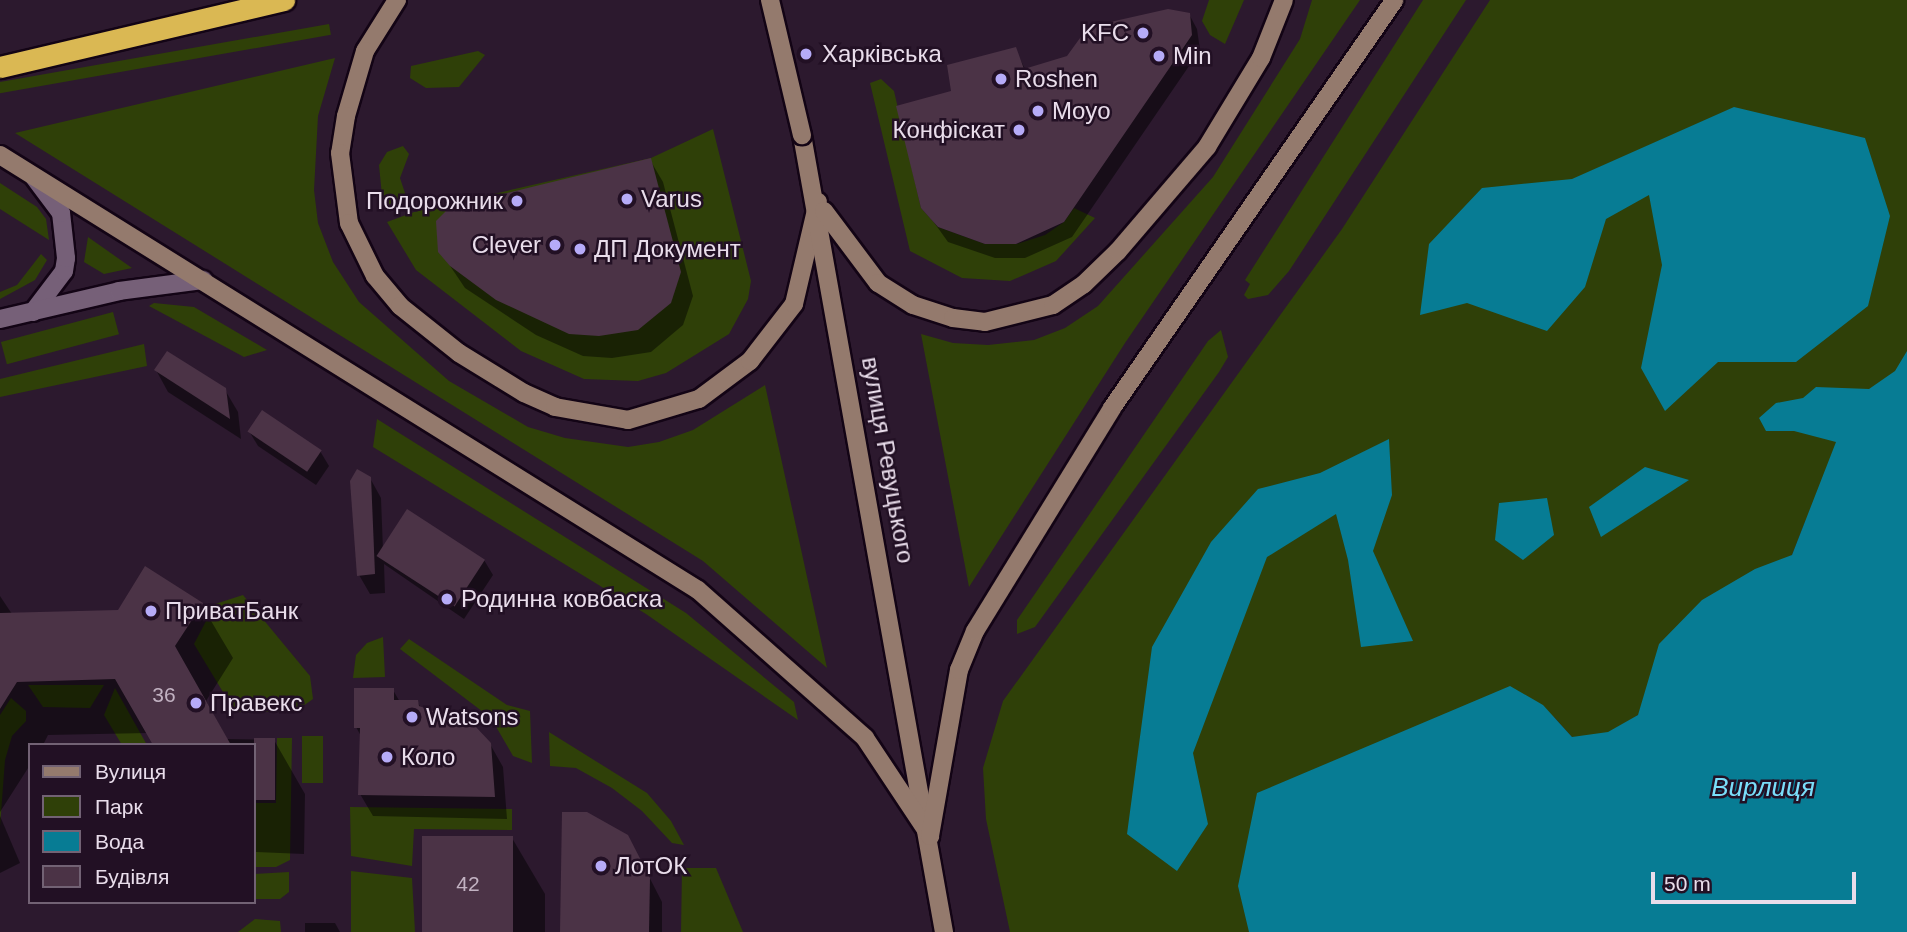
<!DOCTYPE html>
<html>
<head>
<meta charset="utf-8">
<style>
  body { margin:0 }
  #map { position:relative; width:1907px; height:932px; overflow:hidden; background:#2c192e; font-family:Arial,sans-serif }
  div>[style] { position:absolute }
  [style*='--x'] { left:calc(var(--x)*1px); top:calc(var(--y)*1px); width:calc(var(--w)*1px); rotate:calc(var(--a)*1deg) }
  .green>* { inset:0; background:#2f4008; transform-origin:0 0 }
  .water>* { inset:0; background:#077c94 }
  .shadow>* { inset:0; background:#0007 }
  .building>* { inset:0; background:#4b3346; transform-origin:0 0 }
  .roads { filter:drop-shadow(2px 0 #130415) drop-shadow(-2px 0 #130415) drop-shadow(0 2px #130415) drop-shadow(0 -2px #130415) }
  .street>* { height:18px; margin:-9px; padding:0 9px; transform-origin:9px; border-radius:9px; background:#766078 }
  .secondary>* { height:18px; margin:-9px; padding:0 9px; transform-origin:9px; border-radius:9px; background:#947a6d }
  .highway>* { height:21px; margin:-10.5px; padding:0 10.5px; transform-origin:10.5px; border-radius:10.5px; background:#dab853 }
  .bridges { filter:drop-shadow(2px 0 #130415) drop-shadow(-2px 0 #130415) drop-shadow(0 2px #130415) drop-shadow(0 -2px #130415) }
  .secondary-bridge>* { height:18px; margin:-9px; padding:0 9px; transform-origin:9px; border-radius:9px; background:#947a6d }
  .dots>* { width:19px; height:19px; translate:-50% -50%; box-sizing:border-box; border:4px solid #221024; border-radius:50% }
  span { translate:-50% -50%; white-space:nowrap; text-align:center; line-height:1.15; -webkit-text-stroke:5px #221024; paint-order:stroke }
  .number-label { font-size:21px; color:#c2b2c2 }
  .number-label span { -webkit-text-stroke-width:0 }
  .poi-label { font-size:24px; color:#e9ddeb }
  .right { translate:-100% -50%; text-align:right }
  .left { translate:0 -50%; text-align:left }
  .street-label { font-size:24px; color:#e9ddeb }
  .water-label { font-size:26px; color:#7adef9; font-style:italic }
  .legend { position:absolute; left:28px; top:743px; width:228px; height:161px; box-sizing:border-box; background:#221024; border:2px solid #726274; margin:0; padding:9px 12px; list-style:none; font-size:21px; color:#e9ddeb }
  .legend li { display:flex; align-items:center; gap:14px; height:35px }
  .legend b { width:35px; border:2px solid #726274 }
  .scale { position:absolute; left:1651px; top:872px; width:205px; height:32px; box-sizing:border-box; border:4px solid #e9ddeb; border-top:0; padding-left:9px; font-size:21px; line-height:24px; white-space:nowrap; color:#e9ddeb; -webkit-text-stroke:5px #221024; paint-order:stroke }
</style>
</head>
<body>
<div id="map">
  <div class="green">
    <div style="clip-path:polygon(1209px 0,1244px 0,1225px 44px,1210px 35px,1202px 21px)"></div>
    <div style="clip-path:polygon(1312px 0,1360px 0,1125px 343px,969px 587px,921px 334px,953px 343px,988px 345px,1034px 340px,1065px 328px,1098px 306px,1213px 177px,1300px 39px)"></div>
    <div style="clip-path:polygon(1423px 0,1466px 0,1289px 271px,1268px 295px,1248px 299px,1244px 295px,1250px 284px,1245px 280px)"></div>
    <div style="clip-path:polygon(1490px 0,1907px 0,1907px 371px,1805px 522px,1792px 555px,1638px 715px,1604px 736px,1572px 737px,1554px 717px,1267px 932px,1010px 932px,986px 819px,983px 768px,1003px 701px,1342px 229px)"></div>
    <div style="left:329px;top:24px;width:11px;height:339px;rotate:80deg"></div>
    <div style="clip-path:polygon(478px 51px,485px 55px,459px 87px,426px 88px,410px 78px,411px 66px)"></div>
    <div style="clip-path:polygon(335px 58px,318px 116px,314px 190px,318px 223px,333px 262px,359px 302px,449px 381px,528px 427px,565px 438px,628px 447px,659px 442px,693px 430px,765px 385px,827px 668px,703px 561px,15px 133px)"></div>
    <div style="clip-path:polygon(881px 79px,894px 91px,921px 208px,938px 227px,985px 244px,1017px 244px,1045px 235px,1064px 222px,1074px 208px,1095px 218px,1056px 261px,1010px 281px,962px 278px,910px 251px,870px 83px)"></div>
    <div style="clip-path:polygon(713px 129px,751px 281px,748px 299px,729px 334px,666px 373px,638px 381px,584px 379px,521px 351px,416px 270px,387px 222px,414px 212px,651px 158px)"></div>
    <div style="clip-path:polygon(403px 146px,409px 154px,400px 178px,407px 199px,383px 206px,379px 165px,387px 152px)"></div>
    <div style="clip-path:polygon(0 183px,37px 207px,46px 219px,49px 240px,0 209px)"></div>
    <div style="clip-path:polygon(88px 237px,132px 268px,104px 274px,84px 262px)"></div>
    <div style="clip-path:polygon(41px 254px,47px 260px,35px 280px,0 299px,0 292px,17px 285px)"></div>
    <div style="clip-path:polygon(154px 303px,194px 307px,267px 350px,244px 357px,149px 306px)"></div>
    <div style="left:113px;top:312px;width:23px;height:116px;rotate:75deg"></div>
    <div style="clip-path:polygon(1221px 330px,1228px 357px,1219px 372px,1035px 627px,1017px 634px,1017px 620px,1208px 341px)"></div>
    <div style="clip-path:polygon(144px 344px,147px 366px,0 397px,0 379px)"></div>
    <div style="clip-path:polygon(377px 419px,686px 613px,794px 702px,798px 720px,646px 614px,373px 447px)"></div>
    <div style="clip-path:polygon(243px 595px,310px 676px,313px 699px,296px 711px,235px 712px,194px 644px,215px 604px)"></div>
    <div style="clip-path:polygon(383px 637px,385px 677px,353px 678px,356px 655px,367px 643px)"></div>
    <div style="clip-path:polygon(409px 639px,507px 705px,530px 711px,532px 763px,513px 756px,491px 718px,400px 649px)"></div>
    <div style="clip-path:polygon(28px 685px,104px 685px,90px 708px,43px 707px)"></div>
    <div style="clip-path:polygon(115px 688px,147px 745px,122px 745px,104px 715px)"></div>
    <div style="clip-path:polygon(11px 698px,26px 711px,26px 721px,12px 736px,5px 760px,0 827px,0 715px)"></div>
    <div style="clip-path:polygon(549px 732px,647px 793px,671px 821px,684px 845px,672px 843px,642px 811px,612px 788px,576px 768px,550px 766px)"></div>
    <div style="left:323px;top:736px;width:47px;height:21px;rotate:90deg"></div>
    <div style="clip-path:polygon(277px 738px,292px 738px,290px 860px,276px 867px,254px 867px,254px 803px,276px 803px)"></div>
    <div style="clip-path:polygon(350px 807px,512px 809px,512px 830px,414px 829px,412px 866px,351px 856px)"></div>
    <div style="clip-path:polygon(682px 868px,716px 868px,743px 932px,681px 932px)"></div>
    <div style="clip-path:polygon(351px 871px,412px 878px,415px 932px,351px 932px)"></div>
    <div style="clip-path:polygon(289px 872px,289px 892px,280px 899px,254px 899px,254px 874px)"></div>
    <div style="clip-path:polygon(255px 919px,280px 921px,281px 932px,238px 932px)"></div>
  </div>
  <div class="water">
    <div style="clip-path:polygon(1734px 107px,1865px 138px,1890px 216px,1868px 306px,1796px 362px,1718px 362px,1665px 411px,1641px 368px,1662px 265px,1649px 195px,1606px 219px,1585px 287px,1547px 331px,1467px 303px,1420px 315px,1429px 244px,1482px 188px,1572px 179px)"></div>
    <div style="clip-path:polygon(1907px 351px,1907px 932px,1249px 932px,1238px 886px,1257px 793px,1510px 686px,1543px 705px,1572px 737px,1608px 732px,1638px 715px,1659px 644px,1702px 600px,1755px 569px,1792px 555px,1836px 442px,1794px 431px,1766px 431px,1759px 418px,1776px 403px,1803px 398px,1816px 387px,1869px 389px,1895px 371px)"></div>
    <div style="clip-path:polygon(1389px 439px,1392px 495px,1373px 551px,1413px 641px,1361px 647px,1348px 560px,1336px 514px,1267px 557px,1193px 753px,1208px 824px,1177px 871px,1127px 834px,1152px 647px,1211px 542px,1258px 489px,1320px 473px)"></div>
    <div style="clip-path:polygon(1645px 467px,1689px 480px,1601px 537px,1589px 507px)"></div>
    <div style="clip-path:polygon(1547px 498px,1554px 535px,1523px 560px,1495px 540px,1499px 503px)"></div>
  </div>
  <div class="shadow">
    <div style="clip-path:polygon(1189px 14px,1197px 29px,1200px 50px,1072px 237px,1025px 258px,995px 258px,948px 242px,923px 207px,953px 93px,1015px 49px,1026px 71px)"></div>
    <div style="clip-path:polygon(650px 160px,663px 182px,693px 296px,683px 325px,651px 352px,612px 358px,583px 356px,536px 335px,465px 288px,440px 251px)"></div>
    <div style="clip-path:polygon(156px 370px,225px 390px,238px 412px,241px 439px,168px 392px)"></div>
    <div style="clip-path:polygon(249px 431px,320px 451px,329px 466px,316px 485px,258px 446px)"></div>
    <div style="clip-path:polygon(370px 478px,381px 498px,383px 550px,484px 560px,493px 575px,464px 619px,384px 564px,385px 593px,370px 594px,359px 575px)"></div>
    <div style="clip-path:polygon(0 596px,12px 614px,119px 612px,201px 604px,233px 658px,206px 701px,227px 739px,274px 740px,305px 794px,304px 854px,256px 852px,254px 856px,254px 745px,155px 745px,148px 733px,48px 735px,43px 745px,30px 745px,30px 765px,0 812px)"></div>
    <div style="clip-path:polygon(393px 690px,400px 702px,417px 701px,421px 708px,490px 744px,503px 767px,507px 819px,373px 816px,360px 794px,362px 738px,356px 727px)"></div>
    <div style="clip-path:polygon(0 816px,20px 863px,0 873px)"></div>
    <div style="clip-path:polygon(512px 838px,545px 894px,545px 932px,424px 932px)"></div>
    <div style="clip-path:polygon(640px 859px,662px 902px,662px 932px,562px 932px)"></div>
    <div style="clip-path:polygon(305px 923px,335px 923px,340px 932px,305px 932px)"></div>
  </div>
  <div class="building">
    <div style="clip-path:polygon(1168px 9px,1190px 13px,1192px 35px,1064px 222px,1016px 244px,985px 244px,938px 227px,921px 208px,896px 106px,951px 91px,947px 65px,1016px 47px,1024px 69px,1067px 56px,1088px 27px)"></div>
    <div style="clip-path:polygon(651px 158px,681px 272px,671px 303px,638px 330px,599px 336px,569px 334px,496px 300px,450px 266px,438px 252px,436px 221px,450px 207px)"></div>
    <div style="clip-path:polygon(167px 351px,226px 388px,230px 419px,154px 370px)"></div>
    <div style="left:262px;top:410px;width:72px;height:26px;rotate:34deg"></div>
    <div style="clip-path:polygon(357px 469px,371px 477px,375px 574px,357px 576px,350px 481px)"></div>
    <div style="left:407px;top:509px;width:93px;height:56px;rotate:33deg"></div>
    <div style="clip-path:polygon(145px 566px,203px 603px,175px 646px,231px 745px,153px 745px,115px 679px,17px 682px,0 709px,0 613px,118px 610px)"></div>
    <div style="clip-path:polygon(354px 688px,394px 688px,394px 700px,418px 700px,419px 706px,475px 726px,491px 743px,495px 797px,358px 795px,360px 728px,354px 728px)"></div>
    <div style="left:254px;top:738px;width:21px;height:62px"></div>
    <div style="clip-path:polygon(562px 812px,587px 812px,628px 835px,650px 878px,649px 932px,560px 932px)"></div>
    <div style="left:422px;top:836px;width:91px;height:96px"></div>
  </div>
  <div class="roads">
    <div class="street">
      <div style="--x:33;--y:312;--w:51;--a:-52.9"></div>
      <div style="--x:64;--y:271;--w:13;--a:-81"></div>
      <div style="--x:66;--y:258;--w:45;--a:-96.3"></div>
      <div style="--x:61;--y:213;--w:45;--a:-126.9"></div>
      <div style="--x:0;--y:319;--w:122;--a:-13.2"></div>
      <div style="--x:119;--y:291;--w:85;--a:-7.5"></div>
    </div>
    <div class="secondary">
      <div style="--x:397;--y:0;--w:60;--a:122.1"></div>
      <div style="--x:365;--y:51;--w:68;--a:106.3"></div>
      <div style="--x:346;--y:116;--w:37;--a:99"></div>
      <div style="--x:340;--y:153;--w:71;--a:82.7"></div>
      <div style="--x:349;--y:223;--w:59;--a:63.9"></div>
      <div style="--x:375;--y:276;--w:39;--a:50"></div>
      <div style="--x:400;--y:306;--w:75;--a:38.5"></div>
      <div style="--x:459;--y:353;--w:76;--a:31.6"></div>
      <div style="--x:524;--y:393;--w:34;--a:24"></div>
      <div style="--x:555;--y:407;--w:74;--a:10.1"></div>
      <div style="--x:628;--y:420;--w:74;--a:-16.5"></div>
      <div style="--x:699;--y:399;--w:64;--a:-36.7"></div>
      <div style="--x:750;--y:361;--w:72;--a:-52.3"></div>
      <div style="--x:794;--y:304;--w:105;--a:-76.8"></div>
      <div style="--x:802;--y:135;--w:810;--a:79.9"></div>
      <div style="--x:0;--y:155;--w:822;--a:31.93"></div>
      <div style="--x:698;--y:590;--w:223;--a:41.5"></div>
      <div style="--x:865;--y:738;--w:118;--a:56.4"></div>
      <div style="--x:824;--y:211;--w:90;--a:53.1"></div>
      <div style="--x:878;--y:283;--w:41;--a:32.2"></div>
      <div style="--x:913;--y:305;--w:42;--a:18"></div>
      <div style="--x:953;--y:318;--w:32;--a:7"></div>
      <div style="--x:985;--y:322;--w:70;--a:-14"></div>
      <div style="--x:1053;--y:305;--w:37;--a:-34"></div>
      <div style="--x:1084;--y:284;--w:47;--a:-44.1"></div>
      <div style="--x:1118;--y:251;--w:137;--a:-49.4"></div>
      <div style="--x:1207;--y:147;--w:104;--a:-58.8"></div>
      <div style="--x:1261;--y:58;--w:62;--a:-68.4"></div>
      <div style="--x:930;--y:836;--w:169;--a:-80.1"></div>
      <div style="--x:959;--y:670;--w:42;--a:-67.7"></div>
      <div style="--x:975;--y:631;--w:262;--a:-58.4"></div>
      <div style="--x:1112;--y:408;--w:496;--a:-55.3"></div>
    </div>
    <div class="highway">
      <div style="--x:0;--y:67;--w:292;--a:-13.3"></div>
    </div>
  </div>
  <div class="bridges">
    <div class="secondary-bridge">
      <div style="--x:770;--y:0;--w:139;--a:76.7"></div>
    </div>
  </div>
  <div class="dots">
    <div style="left:1143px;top:33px;background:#b6abf8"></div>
    <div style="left:806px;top:54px;background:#b6abf8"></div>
    <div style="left:1159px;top:56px;background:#b6abf8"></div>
    <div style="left:1001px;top:79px;background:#b6abf8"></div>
    <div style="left:1038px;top:111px;background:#b6abf8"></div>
    <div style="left:1019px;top:130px;background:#b6abf8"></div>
    <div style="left:627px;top:199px;background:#b6abf8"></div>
    <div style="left:517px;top:201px;background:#b6abf8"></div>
    <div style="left:555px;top:245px;background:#b6abf8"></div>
    <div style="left:580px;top:249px;background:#b6abf8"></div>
    <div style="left:447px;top:599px;background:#b6abf8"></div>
    <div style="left:151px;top:611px;background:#b6abf8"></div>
    <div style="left:196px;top:703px;background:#b6abf8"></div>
    <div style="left:412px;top:717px;background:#b6abf8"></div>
    <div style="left:387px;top:757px;background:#b6abf8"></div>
    <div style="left:601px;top:866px;background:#b6abf8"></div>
  </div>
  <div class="number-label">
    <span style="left:164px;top:695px">36</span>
    <span style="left:468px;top:884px">42</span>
  </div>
  <div class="poi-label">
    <span class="right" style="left:1129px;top:33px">KFC</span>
    <span class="left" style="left:822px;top:54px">Харківська</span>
    <span class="left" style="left:1173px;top:56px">Min</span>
    <span class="left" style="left:1015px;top:79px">Roshen</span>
    <span class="left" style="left:1052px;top:111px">Moyo</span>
    <span class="right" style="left:1005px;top:130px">Конфіскат</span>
    <span class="left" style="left:641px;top:199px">Varus</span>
    <span class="right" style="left:503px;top:201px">Подорожник</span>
    <span class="right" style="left:541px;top:245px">Clever</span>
    <span class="left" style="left:594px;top:249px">ДП Документ</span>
    <span class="left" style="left:461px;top:599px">Родинна ковбаска</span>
    <span class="left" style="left:165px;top:611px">ПриватБанк</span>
    <span class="left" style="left:210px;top:703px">Правекс</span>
    <span class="left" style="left:426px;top:717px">Watsons</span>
    <span class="left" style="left:401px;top:757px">Коло</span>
    <span class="left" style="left:615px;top:866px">ЛотОК</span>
  </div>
  <div class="street-label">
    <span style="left:888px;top:460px;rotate:80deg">вулиця Ревуцького</span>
  </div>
  <div class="water-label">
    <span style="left:1763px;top:788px">Вирлиця</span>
  </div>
  <ul class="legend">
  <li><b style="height:9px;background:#947a6d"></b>Вулиця</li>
  <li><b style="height:19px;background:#2f4008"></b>Парк</li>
  <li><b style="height:19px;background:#077c94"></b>Вода</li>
  <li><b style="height:19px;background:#4b3346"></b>Будівля</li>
  </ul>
  <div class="scale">50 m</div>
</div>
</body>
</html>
